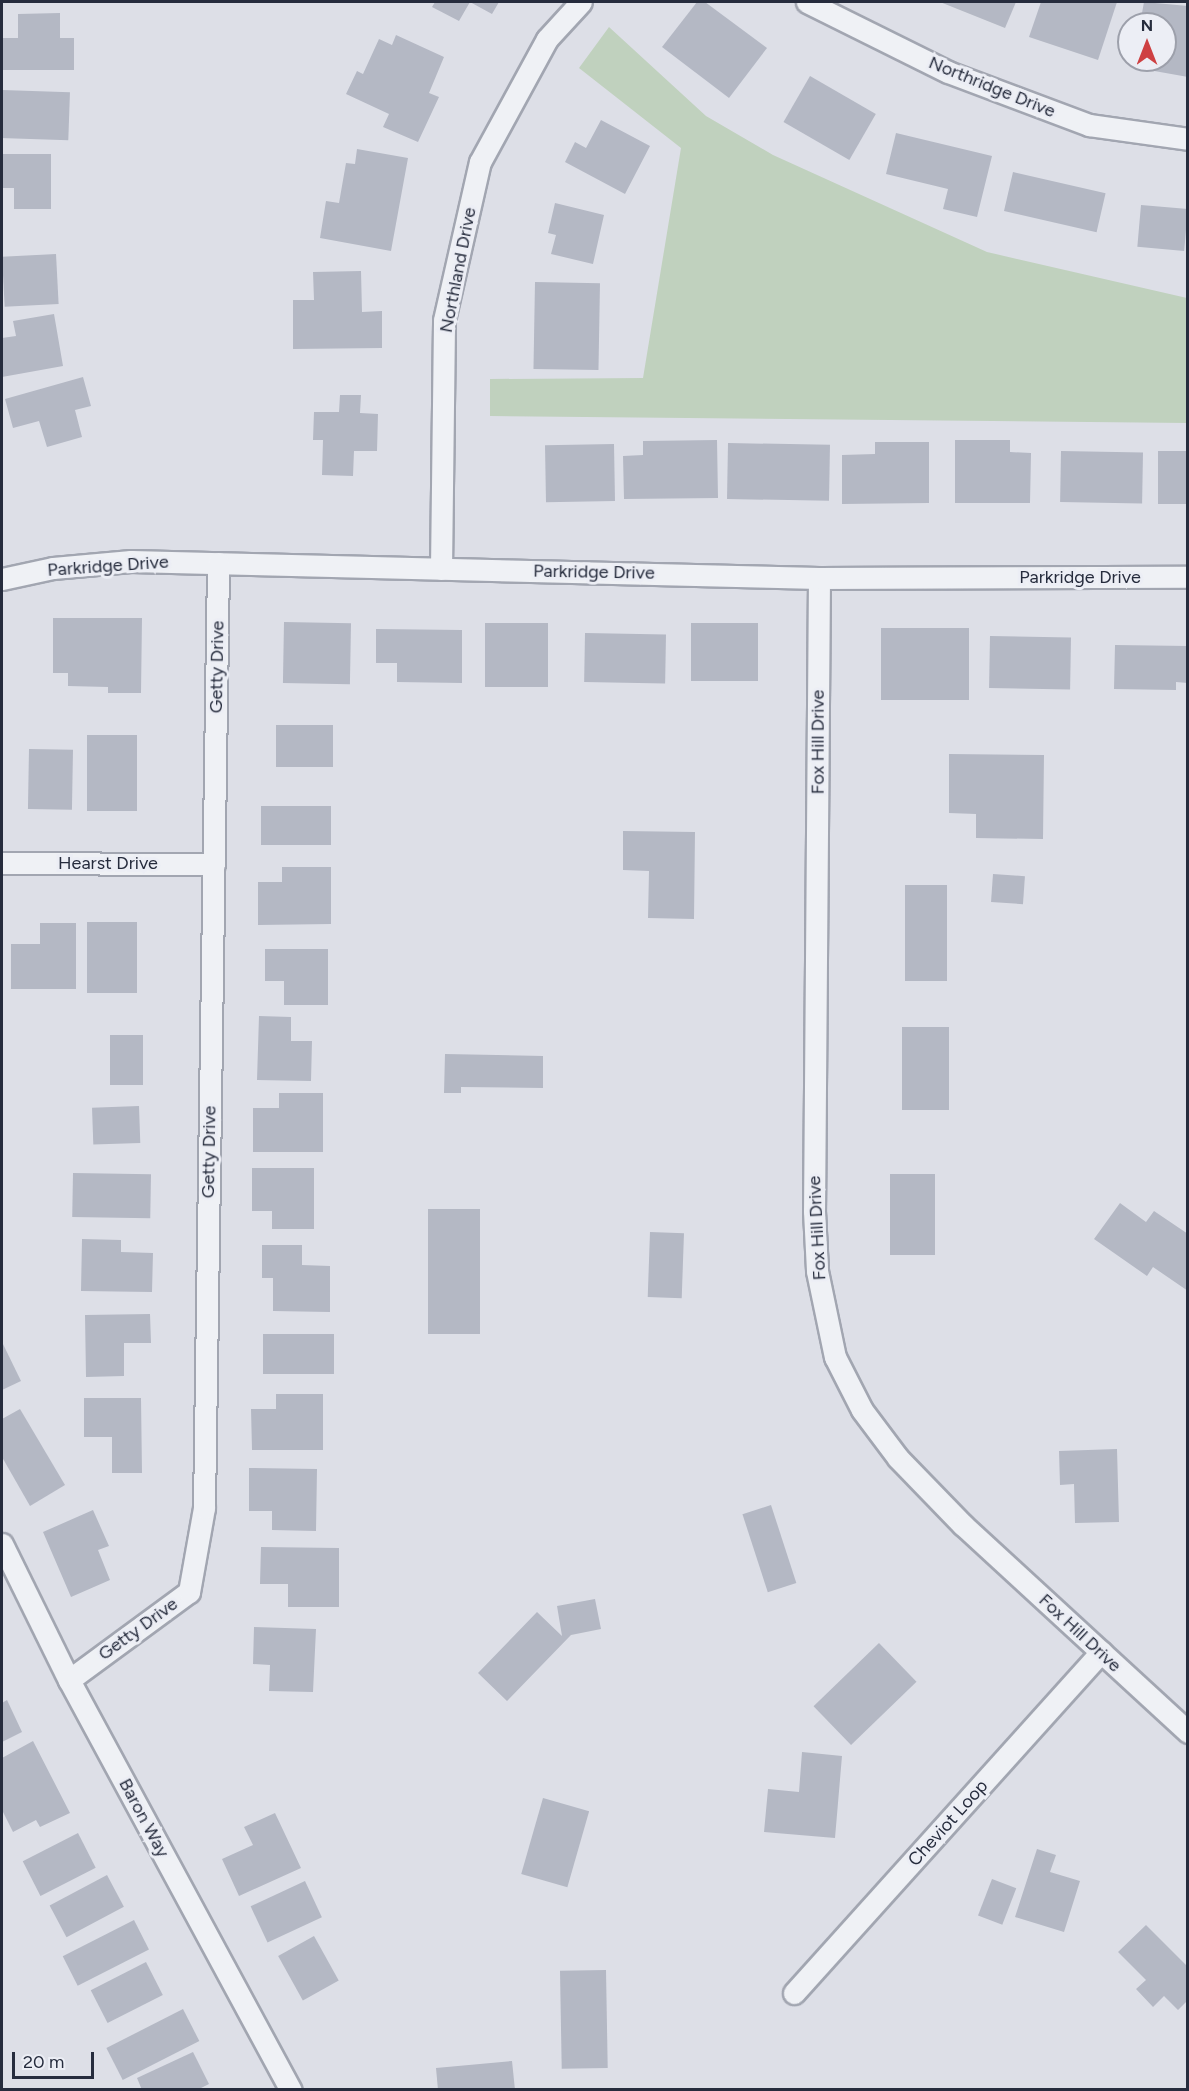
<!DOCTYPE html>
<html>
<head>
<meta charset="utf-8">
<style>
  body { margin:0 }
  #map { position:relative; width:1189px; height:2091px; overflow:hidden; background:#dddfe7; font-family:Figtree,sans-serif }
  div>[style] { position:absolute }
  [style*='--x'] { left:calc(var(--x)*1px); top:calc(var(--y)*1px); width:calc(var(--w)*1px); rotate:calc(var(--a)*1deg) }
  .green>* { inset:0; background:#c0d1be }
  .building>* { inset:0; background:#b4b8c4; transform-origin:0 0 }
  .roads { filter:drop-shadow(2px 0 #a2a6b1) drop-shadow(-2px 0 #a2a6b1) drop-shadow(0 2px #a2a6b1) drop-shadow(0 -2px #a2a6b1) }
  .street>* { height:21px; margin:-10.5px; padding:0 10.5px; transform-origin:10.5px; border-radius:10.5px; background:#eff1f5 }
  span { translate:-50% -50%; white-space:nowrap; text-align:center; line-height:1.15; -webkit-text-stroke:6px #eceef5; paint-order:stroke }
  .street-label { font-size:18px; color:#262c3d }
  .frame { position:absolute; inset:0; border:3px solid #262c3d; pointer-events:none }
  .north { position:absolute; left:1117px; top:12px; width:60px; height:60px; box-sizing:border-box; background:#eceef5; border:2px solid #9da0ab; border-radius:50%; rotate:0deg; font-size:16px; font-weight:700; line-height:24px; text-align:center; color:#262c3d }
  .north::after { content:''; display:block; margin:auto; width:21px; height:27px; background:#ce4042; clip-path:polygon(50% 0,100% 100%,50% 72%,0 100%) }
  .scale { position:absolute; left:12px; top:2052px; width:82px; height:27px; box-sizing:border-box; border:3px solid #262c3d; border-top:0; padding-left:8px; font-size:18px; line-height:21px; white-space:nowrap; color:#262c3d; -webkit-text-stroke:4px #eceef5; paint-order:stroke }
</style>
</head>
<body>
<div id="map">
  <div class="green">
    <div style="clip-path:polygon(609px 27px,706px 116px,773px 155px,987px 252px,1187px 298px,1187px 423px,490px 416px,490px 379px,643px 378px,681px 148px,579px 68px)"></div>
  </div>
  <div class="building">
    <div style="clip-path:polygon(435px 2px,499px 2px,492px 14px,470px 2px,459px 21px,432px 7px)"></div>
    <div style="clip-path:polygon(697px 2px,705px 2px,767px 48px,729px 98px,662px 47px)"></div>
    <div style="clip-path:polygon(940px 2px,1016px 2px,1005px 28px)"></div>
    <div style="clip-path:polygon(1041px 2px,1117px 2px,1098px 60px,1029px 37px)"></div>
    <div style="clip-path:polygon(1144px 2px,1188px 6px,1188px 77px,1132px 67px,1133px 60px,1165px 60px,1165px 24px,1140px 24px)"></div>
    <div style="clip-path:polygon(60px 13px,60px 38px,74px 38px,74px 70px,2px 70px,2px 38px,18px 38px,18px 14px)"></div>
    <div style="clip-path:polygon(396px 35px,444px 57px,429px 93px,439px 97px,418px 142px,383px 127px,389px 114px,346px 94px,357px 71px,363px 74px,379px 39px,392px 45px)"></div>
    <div style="left:810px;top:76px;width:76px;height:53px;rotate:30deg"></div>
    <div style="left:2px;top:90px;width:68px;height:48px;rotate:2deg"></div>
    <div style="clip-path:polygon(601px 120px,650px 146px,625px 194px,565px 162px,575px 142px,586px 148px)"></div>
    <div style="clip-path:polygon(896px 133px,992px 156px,977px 217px,943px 209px,948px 189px,886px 174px)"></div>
    <div style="clip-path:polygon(357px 149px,408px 158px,391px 251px,320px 238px,326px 201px,339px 203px,346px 163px,355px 164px)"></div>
    <div style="clip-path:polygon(2px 154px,51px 154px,51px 209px,14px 209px,14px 188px,2px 188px)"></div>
    <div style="left:1013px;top:172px;width:95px;height:40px;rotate:13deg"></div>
    <div style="clip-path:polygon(555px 203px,604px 215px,593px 264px,551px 254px,556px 235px,548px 233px)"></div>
    <div style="left:1141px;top:205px;width:47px;height:42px;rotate:5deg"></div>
    <div style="left:56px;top:254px;width:50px;height:54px;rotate:87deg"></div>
    <div style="clip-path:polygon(361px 271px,362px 312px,382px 311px,382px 348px,293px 349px,293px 300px,314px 300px,313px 272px)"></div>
    <div style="left:535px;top:282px;width:65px;height:87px;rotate:1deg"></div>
    <div style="clip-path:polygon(54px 314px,63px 366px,2px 377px,2px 338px,16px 336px,13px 321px)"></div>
    <div style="clip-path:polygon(83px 377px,91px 406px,75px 410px,82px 437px,47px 447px,39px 421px,13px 428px,5px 399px)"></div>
    <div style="clip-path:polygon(340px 395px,361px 395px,360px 413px,378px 414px,377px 451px,354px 451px,353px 476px,322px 475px,323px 440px,313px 440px,314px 412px,339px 412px)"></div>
    <div style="clip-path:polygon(717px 440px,718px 498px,624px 499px,623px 456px,643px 455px,643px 441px)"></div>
    <div style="clip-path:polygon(955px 440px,1010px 440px,1010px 452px,1031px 453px,1030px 503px,955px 503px)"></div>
    <div style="clip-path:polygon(875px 442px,929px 442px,929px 503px,842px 504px,842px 455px,875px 454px)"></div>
    <div style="left:728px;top:443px;width:102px;height:56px;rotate:1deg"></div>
    <div style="left:614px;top:444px;width:57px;height:69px;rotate:89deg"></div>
    <div style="left:1061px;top:451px;width:82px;height:51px;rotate:1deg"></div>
    <div style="left:1158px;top:451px;width:30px;height:53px"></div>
    <div style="clip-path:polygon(53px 618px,142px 618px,141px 693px,108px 693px,108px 687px,68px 686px,68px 673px,53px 673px)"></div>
    <div style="left:284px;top:622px;width:67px;height:61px;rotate:1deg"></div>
    <div style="left:485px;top:623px;width:63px;height:64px"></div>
    <div style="left:691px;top:623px;width:67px;height:58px"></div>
    <div style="left:969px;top:628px;width:72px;height:88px;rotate:90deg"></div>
    <div style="clip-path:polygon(376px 629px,462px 630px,462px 683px,397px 682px,397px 663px,376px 663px)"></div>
    <div style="left:585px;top:633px;width:81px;height:49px;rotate:1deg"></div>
    <div style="left:990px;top:636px;width:81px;height:52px;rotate:1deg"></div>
    <div style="clip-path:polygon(1115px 645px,1188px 646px,1188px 683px,1176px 682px,1176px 690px,1114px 689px)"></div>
    <div style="left:276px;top:725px;width:57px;height:42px"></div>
    <div style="left:87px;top:735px;width:50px;height:76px"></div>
    <div style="left:29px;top:749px;width:44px;height:60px;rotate:1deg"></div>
    <div style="clip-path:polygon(949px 754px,1044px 755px,1043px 839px,976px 838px,976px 814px,949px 813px)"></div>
    <div style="left:261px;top:806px;width:70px;height:39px"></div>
    <div style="clip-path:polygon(623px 831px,695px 832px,694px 919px,648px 918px,649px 871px,623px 870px)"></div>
    <div style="clip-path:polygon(282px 867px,331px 867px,331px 924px,258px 925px,258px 882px,282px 882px)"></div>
    <div style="left:993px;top:874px;width:32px;height:28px;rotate:4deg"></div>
    <div style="left:905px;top:885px;width:42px;height:96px"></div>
    <div style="left:87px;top:922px;width:50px;height:71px"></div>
    <div style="clip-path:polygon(40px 923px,76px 923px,76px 989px,11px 989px,11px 944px,40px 944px)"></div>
    <div style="clip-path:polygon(265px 949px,328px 949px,328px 1005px,284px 1005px,284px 981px,265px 981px)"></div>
    <div style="clip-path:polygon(259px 1016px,291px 1017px,291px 1041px,312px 1041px,311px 1081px,257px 1080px)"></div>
    <div style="left:902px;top:1027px;width:47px;height:83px"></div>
    <div style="left:143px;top:1035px;width:50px;height:33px;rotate:90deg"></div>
    <div style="clip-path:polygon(445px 1054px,543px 1056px,543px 1088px,461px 1087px,461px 1093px,444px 1093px)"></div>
    <div style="clip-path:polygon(279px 1093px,323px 1093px,323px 1152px,253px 1152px,253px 1108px,279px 1108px)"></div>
    <div style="left:139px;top:1106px;width:37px;height:47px;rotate:88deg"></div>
    <div style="clip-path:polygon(252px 1168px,314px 1168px,314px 1229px,272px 1229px,272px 1211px,252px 1211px)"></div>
    <div style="left:73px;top:1173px;width:78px;height:44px;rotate:1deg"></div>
    <div style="left:890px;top:1174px;width:45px;height:81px"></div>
    <div style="clip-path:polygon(1120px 1203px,1146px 1222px,1154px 1211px,1188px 1234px,1188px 1291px,1153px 1267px,1147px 1276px,1094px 1239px)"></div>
    <div style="left:428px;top:1209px;width:52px;height:125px"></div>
    <div style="left:650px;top:1232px;width:34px;height:65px;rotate:2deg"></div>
    <div style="clip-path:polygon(82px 1239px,121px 1240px,121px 1252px,153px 1253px,152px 1292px,81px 1291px)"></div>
    <div style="clip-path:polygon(262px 1245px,302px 1245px,302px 1265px,330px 1266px,330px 1312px,273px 1311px,273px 1278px,262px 1278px)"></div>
    <div style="clip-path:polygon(150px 1314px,151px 1343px,124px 1343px,124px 1376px,86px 1377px,85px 1315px)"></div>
    <div style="left:263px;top:1334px;width:71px;height:40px"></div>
    <div style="clip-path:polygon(2px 1342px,21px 1381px,2px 1390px)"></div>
    <div style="clip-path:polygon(276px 1394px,323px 1394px,323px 1450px,252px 1450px,251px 1409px,276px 1409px)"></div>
    <div style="clip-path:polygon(84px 1398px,141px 1398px,142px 1473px,112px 1473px,112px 1437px,84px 1437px)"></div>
    <div style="clip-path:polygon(20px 1409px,65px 1485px,30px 1506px,2px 1457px,2px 1419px)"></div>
    <div style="clip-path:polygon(1117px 1449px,1119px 1522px,1075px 1523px,1074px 1484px,1060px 1485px,1059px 1451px)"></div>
    <div style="clip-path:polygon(249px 1468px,317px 1469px,316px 1531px,272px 1530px,272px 1511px,249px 1511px)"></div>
    <div style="left:771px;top:1505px;width:82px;height:30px;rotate:72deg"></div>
    <div style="clip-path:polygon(93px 1510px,109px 1546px,98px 1550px,110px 1580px,71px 1597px,43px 1532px)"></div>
    <div style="clip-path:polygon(261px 1547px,339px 1548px,339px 1607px,288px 1607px,288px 1584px,260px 1584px)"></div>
    <div style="clip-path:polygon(595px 1599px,601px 1629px,571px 1635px,507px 1701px,478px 1673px,537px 1612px,562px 1636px,557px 1606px)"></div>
    <div style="clip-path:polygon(254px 1627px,316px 1629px,313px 1692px,269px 1691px,270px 1665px,253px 1664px)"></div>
    <div style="left:879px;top:1643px;width:54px;height:91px;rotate:46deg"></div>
    <div style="clip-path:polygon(7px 1700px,22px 1732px,2px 1742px,2px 1703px)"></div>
    <div style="clip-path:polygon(33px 1741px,70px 1813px,40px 1827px,36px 1820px,13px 1832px,2px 1810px,2px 1758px)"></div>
    <div style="clip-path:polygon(802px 1752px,842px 1756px,835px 1838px,764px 1832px,768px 1789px,799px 1792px)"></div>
    <div style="left:543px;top:1798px;width:48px;height:79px;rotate:16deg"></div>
    <div style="clip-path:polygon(275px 1813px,301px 1868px,239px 1896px,222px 1859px,253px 1845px,244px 1827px)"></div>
    <div style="left:78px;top:1833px;width:39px;height:62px;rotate:63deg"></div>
    <div style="clip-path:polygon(1037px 1849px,1056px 1855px,1050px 1872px,1080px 1881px,1064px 1932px,1015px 1917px)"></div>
    <div style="left:107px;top:1875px;width:36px;height:65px;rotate:62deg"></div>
    <div style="left:992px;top:1879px;width:26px;height:39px;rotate:21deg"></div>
    <div style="left:305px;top:1881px;width:40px;height:60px;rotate:65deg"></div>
    <div style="left:134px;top:1920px;width:33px;height:80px;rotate:63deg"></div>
    <div style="clip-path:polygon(1146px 1925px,1188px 1967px,1188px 2000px,1178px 2010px,1164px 1996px,1153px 2007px,1136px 1989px,1146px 1980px,1118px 1952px)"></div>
    <div style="left:314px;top:1936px;width:51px;height:41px;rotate:61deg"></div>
    <div style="left:146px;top:1962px;width:37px;height:62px;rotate:63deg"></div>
    <div style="left:606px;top:1970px;width:98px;height:46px;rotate:89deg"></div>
    <div style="left:183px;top:2009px;width:36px;height:86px;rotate:63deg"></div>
    <div style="clip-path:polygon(193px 2052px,209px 2084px,197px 2090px,142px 2090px,137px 2078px)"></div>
    <div style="clip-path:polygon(512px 2061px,515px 2090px,438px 2090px,436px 2068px)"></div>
  </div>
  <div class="roads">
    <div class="street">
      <div style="--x:807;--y:2;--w:157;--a:26.4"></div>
      <div style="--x:948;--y:72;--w:151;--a:20.6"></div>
      <div style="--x:1089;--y:125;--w:100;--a:8"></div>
      <div style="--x:441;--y:569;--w:249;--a:-89.3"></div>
      <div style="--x:444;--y:320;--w:162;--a:-77.2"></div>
      <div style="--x:480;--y:162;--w:140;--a:-61.4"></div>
      <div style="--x:547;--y:39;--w:50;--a:-47.4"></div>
      <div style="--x:819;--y:578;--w:633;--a:90.45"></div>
      <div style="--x:814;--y:1211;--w:60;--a:87.1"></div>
      <div style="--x:817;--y:1271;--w:88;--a:78.2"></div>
      <div style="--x:835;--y:1357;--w:59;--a:63"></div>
      <div style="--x:862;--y:1410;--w:60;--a:53.1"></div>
      <div style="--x:898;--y:1458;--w:93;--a:45.9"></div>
      <div style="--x:963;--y:1525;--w:306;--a:42.6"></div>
      <div style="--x:2;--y:579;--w:52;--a:-12.2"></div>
      <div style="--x:53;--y:568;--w:78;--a:-5.1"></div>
      <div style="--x:131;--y:561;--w:688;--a:1.42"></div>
      <div style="--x:819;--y:578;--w:369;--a:-0.2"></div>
      <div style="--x:2;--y:863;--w:212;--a:0.3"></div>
      <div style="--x:2;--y:1544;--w:152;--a:63.8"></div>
      <div style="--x:69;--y:1680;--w:466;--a:61.6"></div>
      <div style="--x:69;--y:1680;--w:149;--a:-36.3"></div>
      <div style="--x:189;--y:1592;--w:85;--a:-79.9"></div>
      <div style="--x:204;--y:1508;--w:945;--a:-89.15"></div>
      <div style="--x:794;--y:1993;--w:459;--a:-48"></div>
    </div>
  </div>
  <div class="street-label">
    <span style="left:992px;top:87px;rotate:22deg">Northridge Drive</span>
    <span style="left:458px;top:270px;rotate:-79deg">Northland Drive</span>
    <span style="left:108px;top:566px;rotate:-4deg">Parkridge Drive</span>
    <span style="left:594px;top:572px;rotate:1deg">Parkridge Drive</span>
    <span style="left:1080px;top:577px">Parkridge Drive</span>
    <span style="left:217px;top:667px;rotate:-89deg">Getty Drive</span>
    <span style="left:818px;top:742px;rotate:-90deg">Fox Hill Drive</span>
    <span style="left:108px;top:863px">Hearst Drive</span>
    <span style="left:209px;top:1152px;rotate:-89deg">Getty Drive</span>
    <span style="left:817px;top:1228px;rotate:-93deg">Fox Hill Drive</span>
    <span style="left:138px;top:1629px;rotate:-36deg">Getty Drive</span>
    <span style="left:1080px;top:1633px;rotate:43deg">Fox Hill Drive</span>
    <span style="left:144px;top:1818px;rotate:62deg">Baron Way</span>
    <span style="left:948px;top:1823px;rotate:-48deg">Cheviot Loop</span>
  </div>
  <div class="frame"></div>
  <div class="north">N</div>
  <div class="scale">20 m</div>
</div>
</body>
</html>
